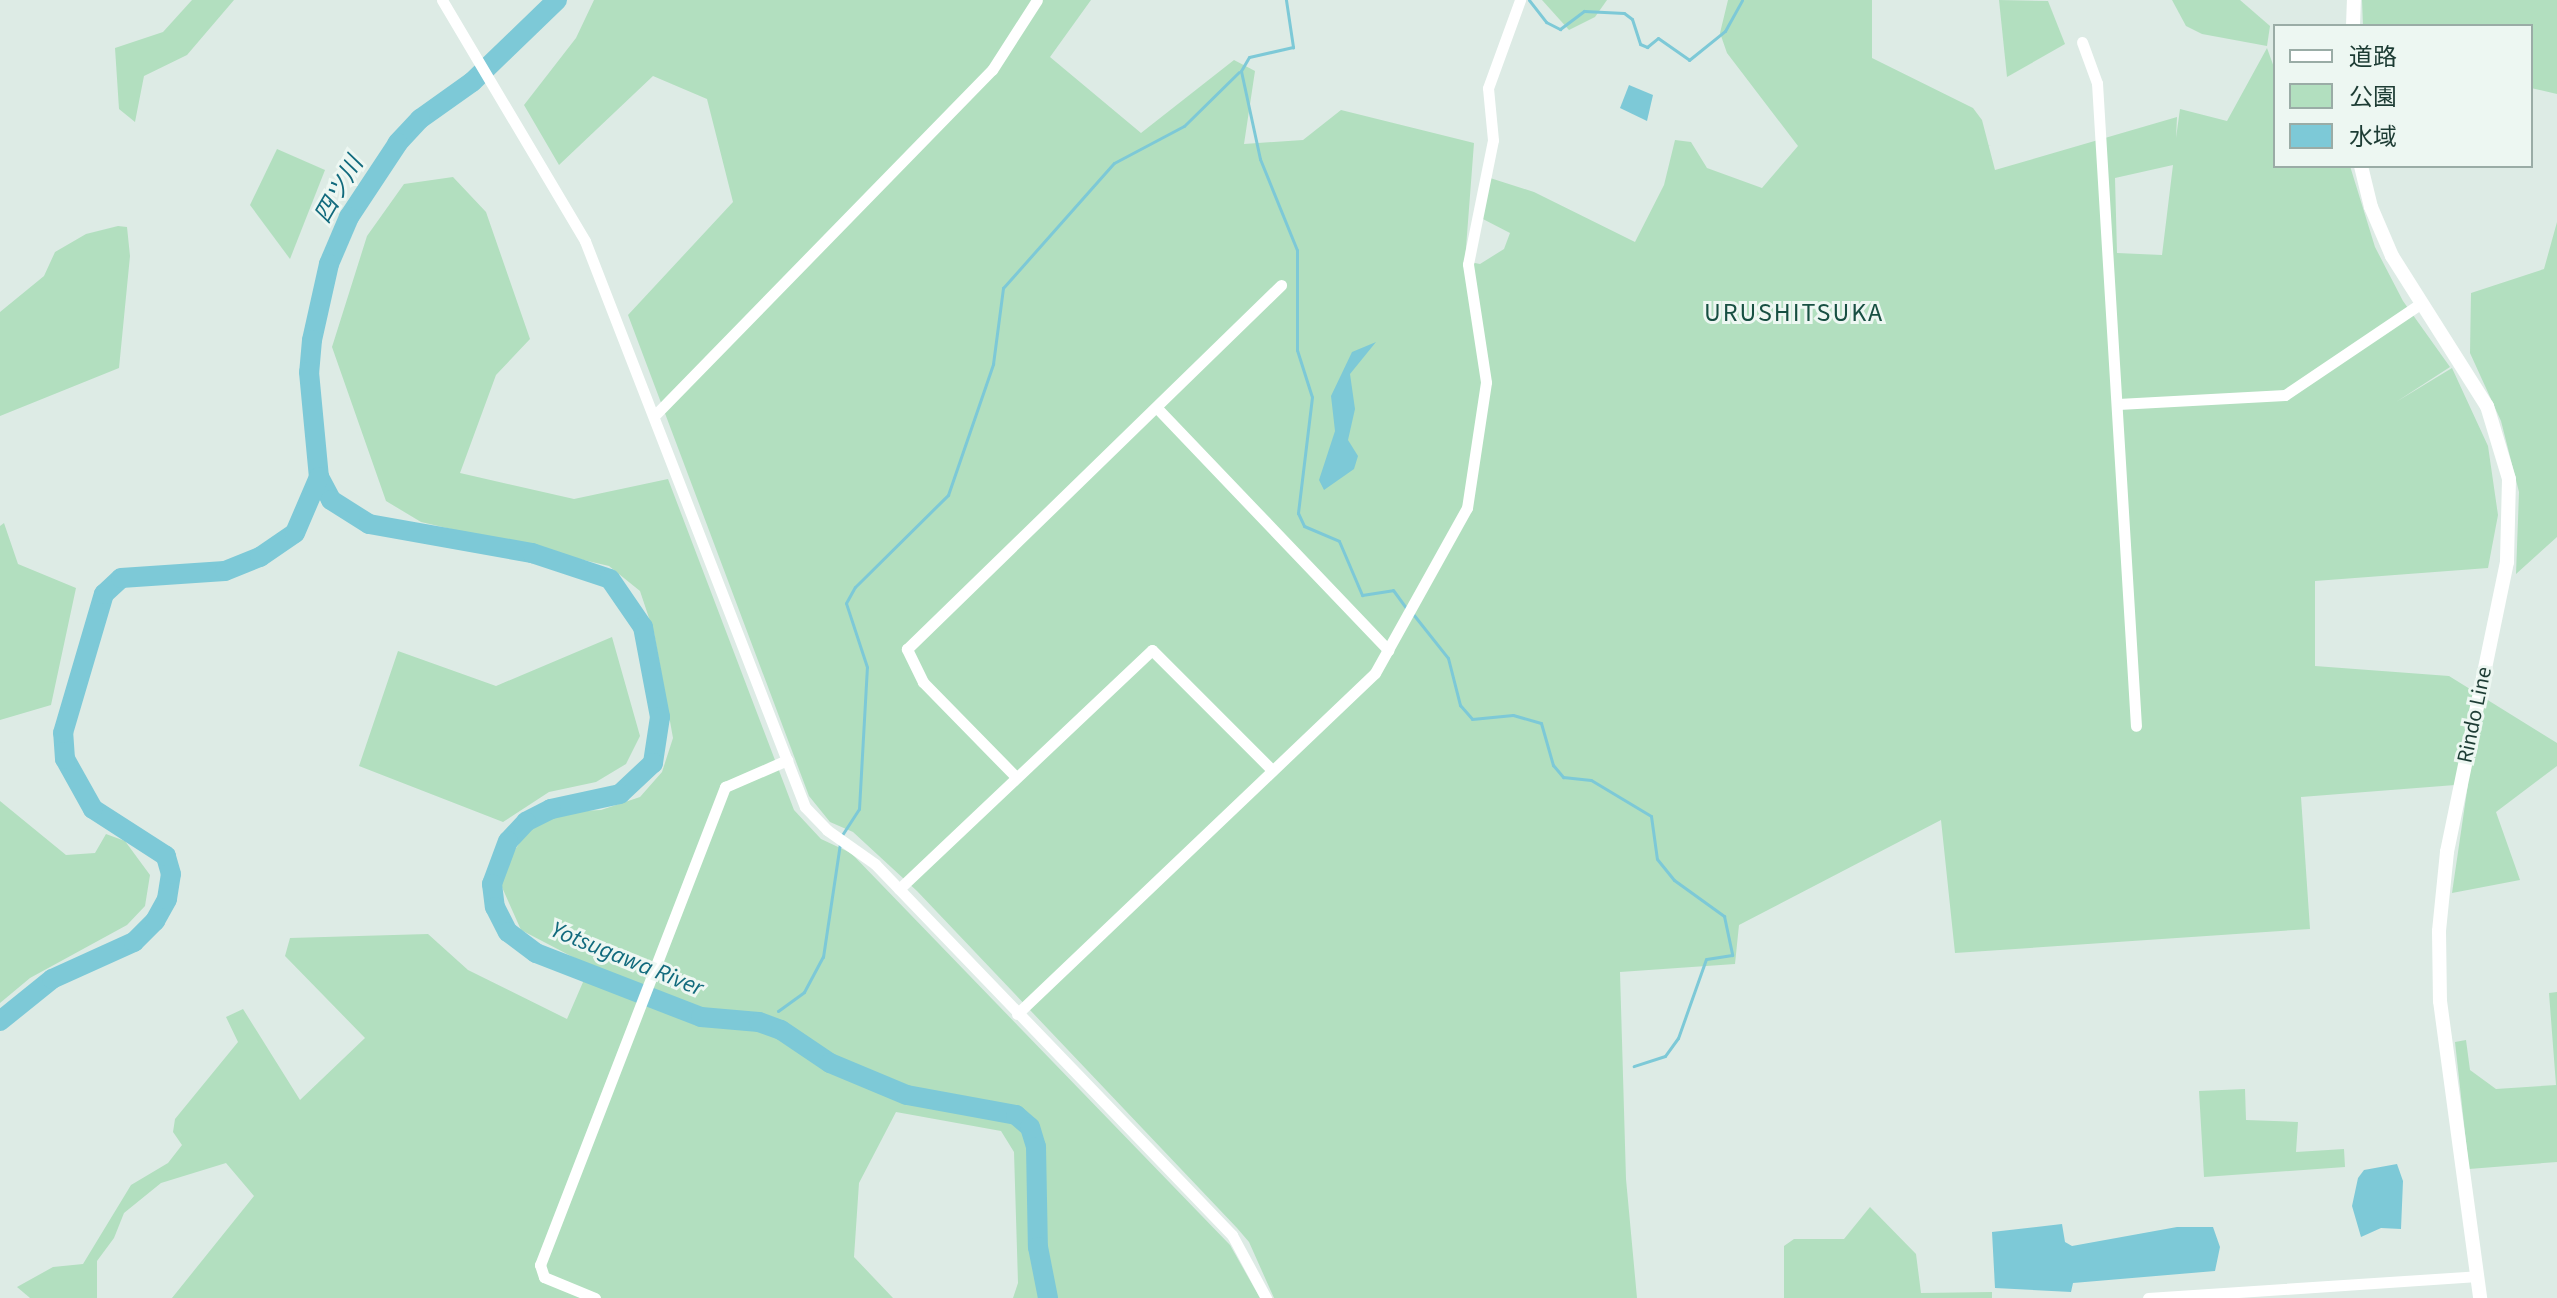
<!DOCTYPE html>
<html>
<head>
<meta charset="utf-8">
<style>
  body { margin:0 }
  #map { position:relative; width:2557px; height:1298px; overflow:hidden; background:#ddebe5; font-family:"Source Sans 3","Noto Sans JP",sans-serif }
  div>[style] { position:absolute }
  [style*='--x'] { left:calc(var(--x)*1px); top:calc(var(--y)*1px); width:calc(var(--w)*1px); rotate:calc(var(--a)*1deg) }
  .green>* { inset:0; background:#b2dfbf }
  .water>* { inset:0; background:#7dc9d7 }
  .stream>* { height:3px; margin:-1.5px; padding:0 1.5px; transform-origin:1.5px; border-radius:1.5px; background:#7dc9d7 }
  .river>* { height:20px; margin:-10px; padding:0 10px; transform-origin:10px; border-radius:10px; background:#7dc9d7 }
  .minor>* { height:11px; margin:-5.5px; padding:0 5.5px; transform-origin:5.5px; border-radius:5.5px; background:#fff }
  .tertiary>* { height:14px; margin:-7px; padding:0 7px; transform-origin:7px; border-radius:7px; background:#fff }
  span { translate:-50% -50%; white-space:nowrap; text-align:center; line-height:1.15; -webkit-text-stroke:6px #edf7f2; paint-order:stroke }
  .street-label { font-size:22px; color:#1d3c34 }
  .water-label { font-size:24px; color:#116a7d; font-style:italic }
  .quarter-label { font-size:26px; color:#174f42; letter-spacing:2px }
  .legend { position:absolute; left:2273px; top:24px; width:260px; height:144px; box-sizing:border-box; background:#edf7f2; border:2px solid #9aaca6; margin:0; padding:10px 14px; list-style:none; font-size:24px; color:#1d3c34 }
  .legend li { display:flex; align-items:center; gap:16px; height:40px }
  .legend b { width:40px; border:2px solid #9aaca6 }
</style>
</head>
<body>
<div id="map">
  <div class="green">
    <div style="clip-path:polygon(192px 0,234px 0,187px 55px,144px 76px,135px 122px,119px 109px,115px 48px,163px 32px)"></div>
    <div style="clip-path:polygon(evenodd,594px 0,1091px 0,1050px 57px,1141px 133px,1234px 60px,1255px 71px,1244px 144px,1303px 140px,1341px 110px,1474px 143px,1465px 261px,1480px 264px,1504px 249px,1510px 233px,1479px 217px,1487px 177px,1534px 192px,1635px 242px,1664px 185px,1675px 140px,1691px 142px,1707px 168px,1762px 188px,1798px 146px,1727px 53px,1720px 33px,1728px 0,1872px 0,1872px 58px,1973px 108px,1982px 120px,1995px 170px,2177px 117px,2176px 138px,2180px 109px,2227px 121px,2267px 48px,2275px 70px,2275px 166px,2350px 166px,2375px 247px,2403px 301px,2450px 367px,2396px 402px,2452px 368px,2488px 446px,2498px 515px,2488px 568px,2315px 581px,2315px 666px,2449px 676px,2557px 743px,2557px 766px,2496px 812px,2520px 880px,2452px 893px,2468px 784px,2301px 797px,2310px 929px,1955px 953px,1941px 820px,1739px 925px,1735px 964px,1620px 972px,1626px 1179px,1637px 1298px,1274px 1298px,1249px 1242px,1237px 1228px,917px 891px,853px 832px,830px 822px,809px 796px,628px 315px,733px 202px,707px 99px,653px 76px,559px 165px,524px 105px,576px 38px,594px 0,2173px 165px,2162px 255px,2117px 253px,2115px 178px,2173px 165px)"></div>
    <div style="clip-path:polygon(1542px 0,1607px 0,1595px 17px,1569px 30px)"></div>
    <div style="clip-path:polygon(1999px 0,2048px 1px,2065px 44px,2007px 77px)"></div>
    <div style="clip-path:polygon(2172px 0,2240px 0,2270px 26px,2267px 46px,2202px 34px,2186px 26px)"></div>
    <div style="clip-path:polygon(2362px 0,2557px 0,2557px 94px,2531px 88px,2531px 26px,2363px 26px)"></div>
    <div style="clip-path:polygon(277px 149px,325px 170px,290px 259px,250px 205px)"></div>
    <div style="clip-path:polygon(453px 177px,486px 212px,530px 339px,496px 375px,460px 473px,574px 499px,668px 479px,794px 810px,821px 839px,851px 853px,1230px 1245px,1260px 1298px,1013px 1298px,1018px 1283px,1014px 1152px,1001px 1131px,896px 1112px,859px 1183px,854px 1257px,893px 1298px,172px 1298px,254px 1196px,226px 1163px,161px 1183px,124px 1213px,114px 1238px,97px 1261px,97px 1298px,30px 1298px,17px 1287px,53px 1267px,83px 1264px,131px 1185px,168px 1163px,182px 1145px,173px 1132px,175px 1119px,238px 1042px,226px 1017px,243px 1009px,300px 1100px,365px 1038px,285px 956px,290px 938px,428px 934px,468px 970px,567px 1019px,590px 966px,521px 930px,501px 885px,509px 859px,528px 830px,561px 812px,601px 810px,640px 797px,662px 772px,673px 738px,654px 633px,640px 591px,609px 566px,421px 522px,386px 501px,332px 347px,367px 236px,404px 184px)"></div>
    <div style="clip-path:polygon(2557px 222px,2557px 537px,2516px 574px,2519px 492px,2501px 421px,2470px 353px,2471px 293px,2544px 269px)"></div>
    <div style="clip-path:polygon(118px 226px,127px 227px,130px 256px,119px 368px,0 416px,0 312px,44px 276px,55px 252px,86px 234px)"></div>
    <div style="clip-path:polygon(4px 523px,18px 564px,76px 588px,51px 705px,0 720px,0 526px)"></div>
    <div style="clip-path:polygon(612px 637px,640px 736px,626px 764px,596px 782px,549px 792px,503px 822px,359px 766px,398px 651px,496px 686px)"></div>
    <div style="clip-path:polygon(0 801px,66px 855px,95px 853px,106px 834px,125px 841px,150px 875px,145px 906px,127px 925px,30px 978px,0 1003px)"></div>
    <div style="clip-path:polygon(2557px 992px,2557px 1162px,2469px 1169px,2455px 1042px,2466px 1040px,2470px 1070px,2496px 1089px,2556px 1085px,2549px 993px)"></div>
    <div style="clip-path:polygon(2245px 1089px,2246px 1120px,2298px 1122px,2296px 1152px,2344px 1149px,2345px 1167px,2204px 1177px,2199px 1091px)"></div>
    <div style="clip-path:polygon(1870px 1207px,1916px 1254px,1921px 1293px,1992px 1292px,1992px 1298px,1784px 1298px,1784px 1246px,1794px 1239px,1844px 1239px)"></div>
  </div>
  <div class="water">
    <div style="clip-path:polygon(1629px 85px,1653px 95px,1647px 121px,1620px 108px)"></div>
    <div style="clip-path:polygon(1376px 342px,1350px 374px,1355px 409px,1348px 440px,1358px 456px,1354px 469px,1324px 490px,1319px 480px,1335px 431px,1331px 396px,1352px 352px)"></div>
    <div style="clip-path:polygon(2397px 1164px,2403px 1181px,2401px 1229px,2381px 1228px,2361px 1237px,2352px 1206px,2358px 1178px,2364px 1170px)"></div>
    <div style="clip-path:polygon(2062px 1224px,2065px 1242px,2072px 1246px,2177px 1227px,2213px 1227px,2220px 1247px,2215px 1271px,2073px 1283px,2071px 1292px,1995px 1288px,1992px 1232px)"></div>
  </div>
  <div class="stream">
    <div style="--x:1286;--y:0;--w:48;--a:81.5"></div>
    <div style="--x:1293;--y:47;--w:45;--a:167.2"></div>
    <div style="--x:1249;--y:57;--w:16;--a:120"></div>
    <div style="--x:1241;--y:71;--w:90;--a:77.8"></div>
    <div style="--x:1260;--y:159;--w:98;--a:67.9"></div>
    <div style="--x:1297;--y:250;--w:100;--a:90"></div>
    <div style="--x:1297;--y:350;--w:49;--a:72.3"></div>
    <div style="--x:1312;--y:397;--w:117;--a:96.9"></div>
    <div style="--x:1298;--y:513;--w:14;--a:65"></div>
    <div style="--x:1304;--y:526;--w:38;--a:23"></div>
    <div style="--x:1339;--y:541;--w:59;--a:66.9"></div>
    <div style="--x:1362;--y:595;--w:31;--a:-9"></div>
    <div style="--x:1393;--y:590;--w:24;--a:54"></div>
    <div style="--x:1529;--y:0;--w:28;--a:52"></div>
    <div style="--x:1546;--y:22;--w:16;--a:27"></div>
    <div style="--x:1560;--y:29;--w:30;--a:-37"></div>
    <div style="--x:1584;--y:11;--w:40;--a:2.9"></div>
    <div style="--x:1624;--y:13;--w:10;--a:37"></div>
    <div style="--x:1632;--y:19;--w:26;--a:72"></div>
    <div style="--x:1640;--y:44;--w:8;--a:23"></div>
    <div style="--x:1647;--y:47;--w:14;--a:-39"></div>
    <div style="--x:1658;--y:38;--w:38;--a:35"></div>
    <div style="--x:1689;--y:60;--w:46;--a:-38.9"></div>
    <div style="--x:1725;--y:31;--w:35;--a:-61"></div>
    <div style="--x:1413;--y:614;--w:56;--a:51.5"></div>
    <div style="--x:1448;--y:658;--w:49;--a:75.7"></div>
    <div style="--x:1460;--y:705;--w:18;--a:49"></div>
    <div style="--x:1472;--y:719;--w:41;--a:-5.6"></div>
    <div style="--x:1513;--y:715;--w:29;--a:16"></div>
    <div style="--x:1541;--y:723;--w:44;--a:74.1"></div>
    <div style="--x:1553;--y:765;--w:16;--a:50"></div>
    <div style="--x:1563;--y:777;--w:28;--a:6"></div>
    <div style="--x:1591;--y:780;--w:70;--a:31"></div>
    <div style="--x:1651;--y:816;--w:43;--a:82.1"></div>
    <div style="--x:1657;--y:859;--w:27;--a:51"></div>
    <div style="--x:1674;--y:880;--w:62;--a:35.8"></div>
    <div style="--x:1724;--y:916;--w:40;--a:78"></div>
    <div style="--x:1732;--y:955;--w:26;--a:171"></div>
    <div style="--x:1706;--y:959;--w:84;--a:109.5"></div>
    <div style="--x:1678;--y:1038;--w:22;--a:126"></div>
    <div style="--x:1665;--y:1056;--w:33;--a:162"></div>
    <div style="--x:842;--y:835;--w:31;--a:-57"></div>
    <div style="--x:859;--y:809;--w:142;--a:-86.8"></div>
    <div style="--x:867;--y:667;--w:67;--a:-108.2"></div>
    <div style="--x:846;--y:603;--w:18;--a:-61"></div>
    <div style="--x:855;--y:587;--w:131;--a:-44.7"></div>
    <div style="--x:948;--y:495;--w:139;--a:-71"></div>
    <div style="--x:993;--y:364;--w:77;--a:-82.5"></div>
    <div style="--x:1003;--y:288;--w:167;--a:-48.4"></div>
    <div style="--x:1114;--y:163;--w:79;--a:-27.9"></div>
    <div style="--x:1184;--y:126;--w:77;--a:-44.5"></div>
    <div style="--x:778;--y:1011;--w:32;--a:-36"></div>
    <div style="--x:804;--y:992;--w:40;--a:-62"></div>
    <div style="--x:823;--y:957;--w:115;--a:-81.5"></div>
  </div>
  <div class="river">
    <div style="--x:557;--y:0;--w:118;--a:136"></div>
    <div style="--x:472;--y:82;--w:64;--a:144.6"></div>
    <div style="--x:420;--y:119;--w:33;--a:133"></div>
    <div style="--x:398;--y:143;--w:89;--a:123.5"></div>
    <div style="--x:349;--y:217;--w:51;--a:113.1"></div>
    <div style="--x:329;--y:264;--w:78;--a:102.6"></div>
    <div style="--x:312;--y:340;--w:32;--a:95"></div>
    <div style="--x:309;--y:372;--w:105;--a:84.6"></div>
    <div style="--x:319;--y:477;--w:26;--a:62"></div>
    <div style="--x:331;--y:500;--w:45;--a:32.3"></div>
    <div style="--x:369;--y:524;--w:166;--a:10.1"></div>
    <div style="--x:532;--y:553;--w:82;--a:18.4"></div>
    <div style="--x:610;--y:579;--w:58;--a:55.5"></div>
    <div style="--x:643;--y:627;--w:92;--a:79.3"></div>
    <div style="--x:660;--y:717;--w:47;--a:98.7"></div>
    <div style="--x:653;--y:763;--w:45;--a:136.8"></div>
    <div style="--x:620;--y:794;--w:71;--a:167.7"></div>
    <div style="--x:551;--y:809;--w:28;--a:153"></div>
    <div style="--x:526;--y:822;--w:26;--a:133"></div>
    <div style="--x:508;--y:841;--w:46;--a:110.4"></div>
    <div style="--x:492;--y:884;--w:23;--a:83"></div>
    <div style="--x:495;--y:907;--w:28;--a:63"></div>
    <div style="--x:508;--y:932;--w:35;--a:37"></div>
    <div style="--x:536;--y:953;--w:177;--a:21.2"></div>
    <div style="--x:701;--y:1017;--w:58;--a:4.9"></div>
    <div style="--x:759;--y:1022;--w:23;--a:20"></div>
    <div style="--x:781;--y:1030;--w:59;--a:34"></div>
    <div style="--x:830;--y:1063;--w:83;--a:22.6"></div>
    <div style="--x:907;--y:1095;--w:111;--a:10.4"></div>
    <div style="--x:1016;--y:1115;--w:18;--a:41"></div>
    <div style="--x:1030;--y:1127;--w:21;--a:73"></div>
    <div style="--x:1036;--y:1147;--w:100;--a:88.9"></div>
    <div style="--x:1038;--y:1247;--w:52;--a:78.9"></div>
    <div style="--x:0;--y:1021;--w:67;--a:-38.9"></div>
    <div style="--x:52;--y:979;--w:90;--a:-24.3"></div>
    <div style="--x:134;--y:942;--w:30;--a:-45"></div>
    <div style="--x:155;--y:921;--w:25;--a:-61"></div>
    <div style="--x:167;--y:899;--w:25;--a:-81"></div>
    <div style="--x:171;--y:874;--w:19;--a:-106"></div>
    <div style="--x:166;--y:856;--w:87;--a:-147.2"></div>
    <div style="--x:93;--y:809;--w:57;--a:-119.2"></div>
    <div style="--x:65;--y:759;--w:26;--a:-94"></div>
    <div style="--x:63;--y:733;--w:145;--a:-73.6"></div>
    <div style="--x:104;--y:594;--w:23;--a:-43"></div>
    <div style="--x:121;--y:578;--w:104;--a:-3.9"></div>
    <div style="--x:225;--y:571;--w:38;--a:-22"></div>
    <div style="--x:260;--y:557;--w:42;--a:-34.4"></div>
    <div style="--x:295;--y:533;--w:61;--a:-66.8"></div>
  </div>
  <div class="minor">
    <div style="--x:442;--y:0;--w:280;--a:59.3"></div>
    <div style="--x:585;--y:241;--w:607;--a:68.76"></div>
    <div style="--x:805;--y:807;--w:32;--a:46"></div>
    <div style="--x:827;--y:830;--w:59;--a:35.3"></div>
    <div style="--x:875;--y:864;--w:515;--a:46.1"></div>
    <div style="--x:1232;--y:1235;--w:72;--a:61.6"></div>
    <div style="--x:2082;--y:42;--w:44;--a:69.9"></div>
    <div style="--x:2097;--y:83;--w:644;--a:86.53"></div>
    <div style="--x:2118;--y:404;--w:167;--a:-3.1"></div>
    <div style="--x:2285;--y:395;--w:163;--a:-34"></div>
    <div style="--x:1157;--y:408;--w:335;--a:46.3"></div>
    <div style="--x:656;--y:414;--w:481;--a:-45.7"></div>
    <div style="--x:992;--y:70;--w:83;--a:-57.3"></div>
    <div style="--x:1016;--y:777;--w:133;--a:-134.4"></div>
    <div style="--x:923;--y:682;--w:37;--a:-116"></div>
    <div style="--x:907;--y:649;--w:522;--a:-44.22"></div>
    <div style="--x:899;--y:889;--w:348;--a:-43.4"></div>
    <div style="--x:1152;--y:650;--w:168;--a:45"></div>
    <div style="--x:1017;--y:1014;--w:494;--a:-43.6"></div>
    <div style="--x:1375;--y:673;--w:189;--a:-60.9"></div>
    <div style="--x:1467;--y:508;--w:127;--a:-81.4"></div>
    <div style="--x:1486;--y:382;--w:119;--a:-98.7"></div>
    <div style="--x:1468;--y:264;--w:126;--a:-78.6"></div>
    <div style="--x:1493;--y:140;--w:52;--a:-95.5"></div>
    <div style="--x:1488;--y:88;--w:94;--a:-70"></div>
    <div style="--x:595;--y:1298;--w:55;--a:-157.6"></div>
    <div style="--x:544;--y:1277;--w:13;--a:-108"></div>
    <div style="--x:540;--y:1265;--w:513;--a:-68.84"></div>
    <div style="--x:725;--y:787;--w:68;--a:-23.5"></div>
    <div style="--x:2148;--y:1298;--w:330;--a:-3.8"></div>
  </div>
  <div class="tertiary">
    <div style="--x:2353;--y:26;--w:26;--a:-88"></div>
    <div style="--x:2361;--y:166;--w:42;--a:76.3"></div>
    <div style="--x:2371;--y:207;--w:53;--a:66.8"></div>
    <div style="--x:2392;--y:256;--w:178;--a:57.7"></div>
    <div style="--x:2487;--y:406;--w:76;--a:73.2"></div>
    <div style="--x:2509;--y:479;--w:83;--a:91.4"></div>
    <div style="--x:2507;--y:562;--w:296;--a:101.7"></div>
    <div style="--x:2447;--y:852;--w:79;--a:95.8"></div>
    <div style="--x:2439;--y:931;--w:70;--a:89.2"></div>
    <div style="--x:2440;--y:1001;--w:300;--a:82.3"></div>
  </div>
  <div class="street-label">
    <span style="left:2475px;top:715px;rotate:-78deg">Rindo Line</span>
  </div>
  <div class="water-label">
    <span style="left:339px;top:190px;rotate:-60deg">四ツ川</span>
    <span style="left:627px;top:959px;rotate:22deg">Yotsugawa River</span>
  </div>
  <div class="quarter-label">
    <span style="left:1794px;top:313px">URUSHITSUKA</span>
  </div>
  <ul class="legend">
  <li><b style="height:10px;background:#fff"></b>道路</li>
  <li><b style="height:22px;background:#b2dfbf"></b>公園</li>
  <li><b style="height:22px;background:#7dc9d7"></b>水域</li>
  </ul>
</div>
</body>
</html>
